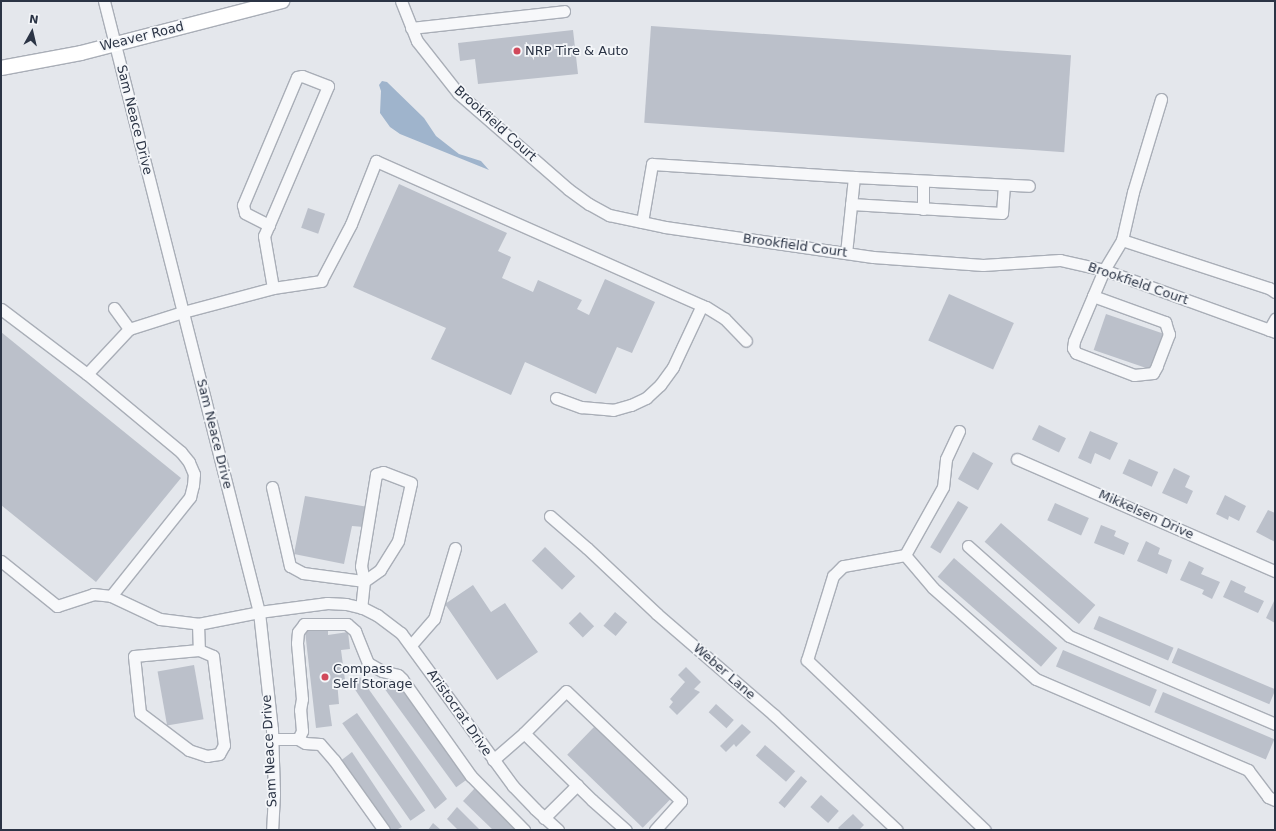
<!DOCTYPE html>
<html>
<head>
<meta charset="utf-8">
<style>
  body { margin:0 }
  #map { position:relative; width:1276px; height:831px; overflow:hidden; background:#e4e7ec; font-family:"DejaVu Sans",sans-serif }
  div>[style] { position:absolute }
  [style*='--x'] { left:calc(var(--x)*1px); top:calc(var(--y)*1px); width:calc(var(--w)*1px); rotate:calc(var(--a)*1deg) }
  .water>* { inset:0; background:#9fb4cc }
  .building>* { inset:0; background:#bbc0ca; transform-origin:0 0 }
  .roads { filter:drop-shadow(1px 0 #a9aeb7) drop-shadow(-1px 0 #a9aeb7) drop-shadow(0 1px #a9aeb7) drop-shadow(0 -1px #a9aeb7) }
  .minor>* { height:11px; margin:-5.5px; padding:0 5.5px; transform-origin:5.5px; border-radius:5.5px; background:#f7f8fa }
  .major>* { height:14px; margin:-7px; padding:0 7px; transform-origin:7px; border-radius:7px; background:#fff }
  .dots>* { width:11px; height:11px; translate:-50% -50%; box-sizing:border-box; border:2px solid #f4f6f9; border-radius:50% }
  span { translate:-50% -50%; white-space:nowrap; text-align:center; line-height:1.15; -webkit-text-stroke:3.5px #f4f6f9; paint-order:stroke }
  .street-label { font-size:13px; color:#2b3445 }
  .poi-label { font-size:13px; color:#2b3445 }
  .left { translate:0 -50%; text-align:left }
  .frame { position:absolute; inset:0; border:2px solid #2b3445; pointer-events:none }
  .north { position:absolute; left:12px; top:12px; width:40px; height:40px; -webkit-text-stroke:3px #f4f6f9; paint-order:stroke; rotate:8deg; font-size:11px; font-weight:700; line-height:16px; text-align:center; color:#2b3445 }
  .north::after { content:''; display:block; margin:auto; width:14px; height:18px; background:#2b3445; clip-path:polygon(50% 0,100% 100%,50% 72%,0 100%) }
</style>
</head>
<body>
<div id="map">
  <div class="water">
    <div style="clip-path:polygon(382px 81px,387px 82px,424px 118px,436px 136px,459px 154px,481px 161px,489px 170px,400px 134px,390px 127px,380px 113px,381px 91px,379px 85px)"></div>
  </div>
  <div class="building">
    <div style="left:651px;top:26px;width:421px;height:97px;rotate:4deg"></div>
    <div style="clip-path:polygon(573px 30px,578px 74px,478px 84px,475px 59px,460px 61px,458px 43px)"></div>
    <div style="clip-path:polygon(399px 184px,507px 233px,498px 251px,511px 257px,502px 278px,533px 292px,538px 280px,582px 300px,577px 309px,589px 315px,605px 279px,655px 302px,632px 353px,617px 347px,596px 394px,525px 362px,511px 395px,431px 359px,446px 328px,353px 287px)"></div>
    <div style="left:308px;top:208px;width:18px;height:21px;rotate:19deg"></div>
    <div style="left:949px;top:294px;width:71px;height:51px;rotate:24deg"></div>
    <div style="left:1106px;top:314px;width:61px;height:38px;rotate:19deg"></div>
    <div style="clip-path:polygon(1px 332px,181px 478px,96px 582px,1px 505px)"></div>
    <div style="left:1039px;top:425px;width:30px;height:16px;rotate:26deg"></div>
    <div style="clip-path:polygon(1090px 431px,1118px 443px,1110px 460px,1095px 453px,1091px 464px,1078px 458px)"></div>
    <div style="left:973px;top:452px;width:23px;height:31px;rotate:29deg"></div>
    <div style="left:1129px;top:459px;width:32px;height:16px;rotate:24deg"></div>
    <div style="clip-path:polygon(1174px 468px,1190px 476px,1185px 487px,1193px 491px,1187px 504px,1162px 493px)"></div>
    <div style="clip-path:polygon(1225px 495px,1246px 506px,1239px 521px,1229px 516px,1228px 520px,1216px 514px)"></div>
    <div style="clip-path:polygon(305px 496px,368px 507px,364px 527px,352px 526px,344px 564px,294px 554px)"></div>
    <div style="left:958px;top:501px;width:12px;height:54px;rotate:31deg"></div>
    <div style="left:1055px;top:503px;width:37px;height:19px;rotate:24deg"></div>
    <div style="clip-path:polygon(1268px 510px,1275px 513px,1275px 542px,1256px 532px)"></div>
    <div style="left:1001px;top:523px;width:125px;height:25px;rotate:41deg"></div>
    <div style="clip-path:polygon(1101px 525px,1116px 531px,1114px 536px,1129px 543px,1124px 555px,1094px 543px)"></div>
    <div style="clip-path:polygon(1146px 541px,1160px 548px,1158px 554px,1172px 560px,1167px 574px,1137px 561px)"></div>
    <div style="left:545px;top:547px;width:42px;height:19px;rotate:44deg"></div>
    <div style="left:954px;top:558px;width:137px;height:25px;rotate:41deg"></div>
    <div style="clip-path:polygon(1189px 561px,1204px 568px,1201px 574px,1220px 582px,1212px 599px,1202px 594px,1204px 590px,1180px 580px)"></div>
    <div style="clip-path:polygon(1231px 580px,1246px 587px,1244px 592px,1264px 601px,1258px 613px,1223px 597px)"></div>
    <div style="clip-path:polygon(473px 585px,491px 612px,505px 603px,538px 652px,497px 680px,445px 604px)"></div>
    <div style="clip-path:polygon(1275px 599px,1275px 623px,1266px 618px)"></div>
    <div style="left:580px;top:612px;width:20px;height:16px;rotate:45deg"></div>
    <div style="left:615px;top:612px;width:16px;height:18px;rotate:40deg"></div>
    <div style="left:1099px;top:616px;width:81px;height:14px;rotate:23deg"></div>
    <div style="clip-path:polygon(328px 629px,328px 635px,348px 632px,350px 649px,341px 650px,345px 680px,337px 681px,339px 704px,329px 705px,332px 726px,316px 728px,305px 631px)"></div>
    <div style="left:1178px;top:648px;width:106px;height:16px;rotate:23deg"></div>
    <div style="left:1063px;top:650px;width:102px;height:18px;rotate:23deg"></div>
    <div style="left:194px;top:665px;width:55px;height:37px;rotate:80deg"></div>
    <div style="clip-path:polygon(686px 667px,701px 682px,694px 689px,700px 692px,677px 715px,669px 707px,673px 702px,670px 699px,685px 682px,678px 675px)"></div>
    <div style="clip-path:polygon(360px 677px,447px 799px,435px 809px,352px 685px)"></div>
    <div style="left:396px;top:679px;width:123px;height:15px;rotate:54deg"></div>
    <div style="left:1163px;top:692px;width:121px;height:22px;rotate:23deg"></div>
    <div style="left:716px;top:704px;width:24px;height:11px;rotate:42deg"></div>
    <div style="left:357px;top:713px;width:119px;height:18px;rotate:55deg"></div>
    <div style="clip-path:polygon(742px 724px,751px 732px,736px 747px,734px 744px,726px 752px,720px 746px)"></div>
    <div style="left:595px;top:726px;width:105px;height:40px;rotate:44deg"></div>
    <div style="left:765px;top:745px;width:40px;height:14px;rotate:41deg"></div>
    <div style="clip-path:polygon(352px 752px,402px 827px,396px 830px,387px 830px,339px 762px)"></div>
    <div style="left:801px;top:776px;width:8px;height:35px;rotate:40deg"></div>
    <div style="clip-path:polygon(475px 788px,517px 830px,493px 830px,463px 801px)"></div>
    <div style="left:821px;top:795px;width:24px;height:16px;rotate:42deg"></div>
    <div style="clip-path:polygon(457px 807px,480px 830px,458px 830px,447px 819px)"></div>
    <div style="clip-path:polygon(853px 814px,864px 825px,859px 830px,840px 830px,838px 828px)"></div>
    <div style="clip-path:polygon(433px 823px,441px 830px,428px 830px)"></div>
  </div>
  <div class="roads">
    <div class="minor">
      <div style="--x:104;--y:1;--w:630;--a:75.77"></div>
      <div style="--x:259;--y:612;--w:118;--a:83.7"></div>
      <div style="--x:272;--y:729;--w:65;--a:88.2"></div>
      <div style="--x:274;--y:794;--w:36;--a:93"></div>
      <div style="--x:401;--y:1;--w:43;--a:68.2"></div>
      <div style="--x:417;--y:41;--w:66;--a:51.7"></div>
      <div style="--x:458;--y:93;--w:146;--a:41.1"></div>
      <div style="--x:568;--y:189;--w:26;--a:36"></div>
      <div style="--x:589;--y:204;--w:23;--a:29"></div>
      <div style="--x:609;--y:215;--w:57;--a:12.1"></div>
      <div style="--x:665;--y:227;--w:210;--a:8.2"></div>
      <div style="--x:873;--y:257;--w:110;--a:4.2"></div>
      <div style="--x:983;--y:265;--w:77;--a:-3.7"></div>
      <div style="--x:1060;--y:260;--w:45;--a:12.8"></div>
      <div style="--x:1104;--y:270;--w:182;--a:19.9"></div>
      <div style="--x:411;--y:28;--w:154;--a:-6.3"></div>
      <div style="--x:854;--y:177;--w:175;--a:2.9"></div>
      <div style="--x:851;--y:204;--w:151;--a:3.4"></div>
      <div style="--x:1002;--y:213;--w:28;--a:-86"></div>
      <div style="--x:923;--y:209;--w:28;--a:-90"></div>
      <div style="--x:642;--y:222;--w:59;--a:-80.2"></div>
      <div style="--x:652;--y:164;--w:202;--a:3.7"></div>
      <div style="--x:854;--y:177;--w:76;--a:96"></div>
      <div style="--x:1122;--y:240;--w:49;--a:-77.1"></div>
      <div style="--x:1133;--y:192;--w:97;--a:-73.2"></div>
      <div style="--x:273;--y:288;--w:49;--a:-8.3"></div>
      <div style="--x:321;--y:281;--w:64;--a:-62.2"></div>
      <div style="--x:351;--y:224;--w:68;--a:-68.4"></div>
      <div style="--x:376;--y:161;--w:361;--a:23.9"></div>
      <div style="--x:706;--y:307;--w:22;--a:32"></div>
      <div style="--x:725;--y:319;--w:30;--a:46"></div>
      <div style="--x:1093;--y:296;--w:77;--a:19.9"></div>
      <div style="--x:1165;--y:322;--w:13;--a:72"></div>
      <div style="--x:1169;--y:334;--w:34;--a:111"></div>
      <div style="--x:1157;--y:366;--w:8;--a:120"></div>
      <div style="--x:1153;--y:373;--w:19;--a:174"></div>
      <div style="--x:1134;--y:375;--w:62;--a:-159.2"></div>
      <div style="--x:1076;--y:353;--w:6;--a:-121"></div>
      <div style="--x:1073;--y:348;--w:7;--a:-82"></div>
      <div style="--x:1074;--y:341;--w:49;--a:-67.1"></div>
      <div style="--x:1093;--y:296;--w:28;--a:-67"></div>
      <div style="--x:1104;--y:270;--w:35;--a:-59"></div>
      <div style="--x:1122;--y:240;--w:155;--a:18.1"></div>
      <div style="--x:1269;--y:288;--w:7;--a:34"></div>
      <div style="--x:114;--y:308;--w:26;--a:54"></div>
      <div style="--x:1;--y:309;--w:108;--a:37.1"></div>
      <div style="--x:87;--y:374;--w:62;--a:-47"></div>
      <div style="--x:129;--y:329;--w:57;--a:-17.5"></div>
      <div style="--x:183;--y:312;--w:93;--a:-14.9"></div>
      <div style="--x:273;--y:288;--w:53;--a:-99.8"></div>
      <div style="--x:264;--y:236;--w:163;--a:-66.9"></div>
      <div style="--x:328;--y:86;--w:28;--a:-159"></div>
      <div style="--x:302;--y:76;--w:5;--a:169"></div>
      <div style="--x:297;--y:77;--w:139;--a:112.9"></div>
      <div style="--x:243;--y:205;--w:8;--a:76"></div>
      <div style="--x:245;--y:213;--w:27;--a:27"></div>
      <div style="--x:1269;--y:330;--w:13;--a:-61"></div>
      <div style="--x:556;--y:398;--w:27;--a:20"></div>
      <div style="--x:581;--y:407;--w:32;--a:5"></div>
      <div style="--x:613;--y:410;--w:19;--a:-16"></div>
      <div style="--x:631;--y:405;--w:17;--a:-25"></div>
      <div style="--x:646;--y:398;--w:19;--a:-43"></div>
      <div style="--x:660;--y:385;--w:22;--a:-54"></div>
      <div style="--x:673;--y:367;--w:68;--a:-64.9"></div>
      <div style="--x:959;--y:431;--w:31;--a:115"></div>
      <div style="--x:946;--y:459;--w:28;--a:96"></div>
      <div style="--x:943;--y:487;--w:78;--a:119.2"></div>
      <div style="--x:905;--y:555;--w:63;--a:169.9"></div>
      <div style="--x:843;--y:566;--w:14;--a:135"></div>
      <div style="--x:833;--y:576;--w:88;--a:107.2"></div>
      <div style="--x:807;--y:660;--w:246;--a:43.7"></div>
      <div style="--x:1017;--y:459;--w:281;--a:23.5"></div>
      <div style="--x:383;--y:472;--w:30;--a:21"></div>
      <div style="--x:411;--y:483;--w:59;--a:102.6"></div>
      <div style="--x:398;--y:541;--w:34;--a:122"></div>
      <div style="--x:380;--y:570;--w:19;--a:145"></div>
      <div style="--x:364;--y:581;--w:15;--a:-101"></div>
      <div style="--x:361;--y:566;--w:93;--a:-80.7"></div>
      <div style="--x:376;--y:474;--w:7;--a:-16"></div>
      <div style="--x:272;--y:487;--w:81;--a:77.2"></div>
      <div style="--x:290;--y:566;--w:15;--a:28"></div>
      <div style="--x:303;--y:573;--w:62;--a:7.5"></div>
      <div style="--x:364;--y:581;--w:27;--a:96"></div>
      <div style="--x:550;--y:516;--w:49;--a:40.9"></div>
      <div style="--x:587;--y:548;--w:96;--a:43.3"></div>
      <div style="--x:657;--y:614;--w:155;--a:40.8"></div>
      <div style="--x:774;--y:715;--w:168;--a:43.1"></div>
      <div style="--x:968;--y:546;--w:135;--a:41.7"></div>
      <div style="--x:1069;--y:636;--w:224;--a:23.1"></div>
      <div style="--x:905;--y:555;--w:43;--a:49.7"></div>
      <div style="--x:933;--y:588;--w:137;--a:41.5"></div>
      <div style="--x:1036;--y:679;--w:231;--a:23.2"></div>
      <div style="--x:1248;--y:770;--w:34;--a:53"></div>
      <div style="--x:1268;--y:797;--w:8;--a:23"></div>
      <div style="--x:1;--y:561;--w:72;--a:38.8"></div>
      <div style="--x:57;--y:606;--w:38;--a:-18"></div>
      <div style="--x:93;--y:594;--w:18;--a:6"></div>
      <div style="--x:111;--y:596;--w:127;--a:-51.4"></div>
      <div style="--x:190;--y:497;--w:12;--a:-76"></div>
      <div style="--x:193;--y:485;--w:11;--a:-85"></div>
      <div style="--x:194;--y:474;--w:13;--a:-113"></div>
      <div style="--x:189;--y:462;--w:13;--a:-129"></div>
      <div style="--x:181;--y:452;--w:122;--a:-140.3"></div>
      <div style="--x:111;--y:596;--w:54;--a:25.1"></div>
      <div style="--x:160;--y:619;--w:38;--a:7"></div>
      <div style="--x:198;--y:624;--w:62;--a:-11.1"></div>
      <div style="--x:259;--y:612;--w:69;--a:-7.5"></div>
      <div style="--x:327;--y:603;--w:19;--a:3"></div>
      <div style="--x:346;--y:604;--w:17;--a:13"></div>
      <div style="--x:363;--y:608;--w:16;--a:27"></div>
      <div style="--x:377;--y:615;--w:30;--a:37"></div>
      <div style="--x:401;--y:633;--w:190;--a:53.8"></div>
      <div style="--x:513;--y:786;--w:32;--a:46"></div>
      <div style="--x:535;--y:809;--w:31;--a:42"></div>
      <div style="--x:198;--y:624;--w:26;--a:88"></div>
      <div style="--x:199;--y:650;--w:15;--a:23"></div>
      <div style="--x:213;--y:656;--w:90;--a:83"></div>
      <div style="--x:224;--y:745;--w:10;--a:119"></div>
      <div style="--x:219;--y:754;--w:12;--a:171"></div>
      <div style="--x:207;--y:756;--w:19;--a:-162"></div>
      <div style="--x:189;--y:750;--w:61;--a:-142.9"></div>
      <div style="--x:140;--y:713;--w:57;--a:-96"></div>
      <div style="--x:134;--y:656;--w:65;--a:-5.3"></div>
      <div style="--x:411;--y:645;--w:35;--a:-49"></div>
      <div style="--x:434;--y:619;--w:74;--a:-73.5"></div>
      <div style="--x:524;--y:733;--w:59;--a:-45"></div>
      <div style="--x:566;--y:691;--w:159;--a:43.7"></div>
      <div style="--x:681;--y:801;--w:39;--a:132"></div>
      <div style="--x:272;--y:739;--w:26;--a:0"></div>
      <div style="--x:298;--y:739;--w:8;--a:30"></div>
      <div style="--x:305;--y:743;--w:15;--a:4"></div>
      <div style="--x:320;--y:744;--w:21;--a:49"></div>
      <div style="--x:334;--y:760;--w:86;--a:54.5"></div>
      <div style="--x:298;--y:739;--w:9;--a:-63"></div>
      <div style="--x:302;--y:731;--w:21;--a:-95"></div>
      <div style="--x:300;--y:710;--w:11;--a:-80"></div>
      <div style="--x:302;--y:699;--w:56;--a:-95.1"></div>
      <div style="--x:297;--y:643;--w:11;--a:-85"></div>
      <div style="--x:298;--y:632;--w:10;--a:-53"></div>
      <div style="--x:304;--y:624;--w:43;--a:0"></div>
      <div style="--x:347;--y:624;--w:11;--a:41"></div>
      <div style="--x:355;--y:631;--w:35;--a:68"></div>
      <div style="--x:368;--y:663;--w:16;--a:30"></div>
      <div style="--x:382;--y:671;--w:16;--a:14"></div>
      <div style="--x:398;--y:675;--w:6;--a:45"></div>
      <div style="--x:402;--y:679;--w:119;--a:54.6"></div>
      <div style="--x:471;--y:776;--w:76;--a:45.5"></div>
      <div style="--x:493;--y:760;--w:41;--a:-41.1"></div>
      <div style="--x:524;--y:733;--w:95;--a:44.6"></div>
      <div style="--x:592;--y:800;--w:45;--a:41.4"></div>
      <div style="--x:544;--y:818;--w:47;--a:-45"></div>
    </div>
    <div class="major">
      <div style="--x:1;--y:68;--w:81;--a:-10.6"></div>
      <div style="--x:81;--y:53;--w:208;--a:-14.5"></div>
    </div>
  </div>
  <div class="dots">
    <div style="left:517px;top:51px;background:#d1495b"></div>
    <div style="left:325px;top:677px;background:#d1495b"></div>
  </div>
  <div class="street-label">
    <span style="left:142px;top:37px;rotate:-14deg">Weaver Road</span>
    <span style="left:134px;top:120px;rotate:76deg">Sam Neace Drive</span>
    <span style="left:495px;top:124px;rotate:42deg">Brookfield Court</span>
    <span style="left:795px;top:246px;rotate:8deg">Brookfield Court</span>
    <span style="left:1138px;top:284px;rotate:19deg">Brookfield Court</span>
    <span style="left:214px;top:434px;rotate:76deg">Sam Neace Drive</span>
    <span style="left:1146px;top:515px;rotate:24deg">Mikkelsen Drive</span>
    <span style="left:724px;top:672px;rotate:41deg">Weber Lane</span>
    <span style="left:459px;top:713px;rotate:55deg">Aristocrat Drive</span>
    <span style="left:270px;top:751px;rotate:-93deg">Sam Neace Drive</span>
  </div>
  <div class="poi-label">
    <span class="left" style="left:525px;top:51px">NRP Tire &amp; Auto</span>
    <span class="left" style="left:333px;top:677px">Compass<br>Self Storage</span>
  </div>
  <div class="frame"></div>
  <div class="north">N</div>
</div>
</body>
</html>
